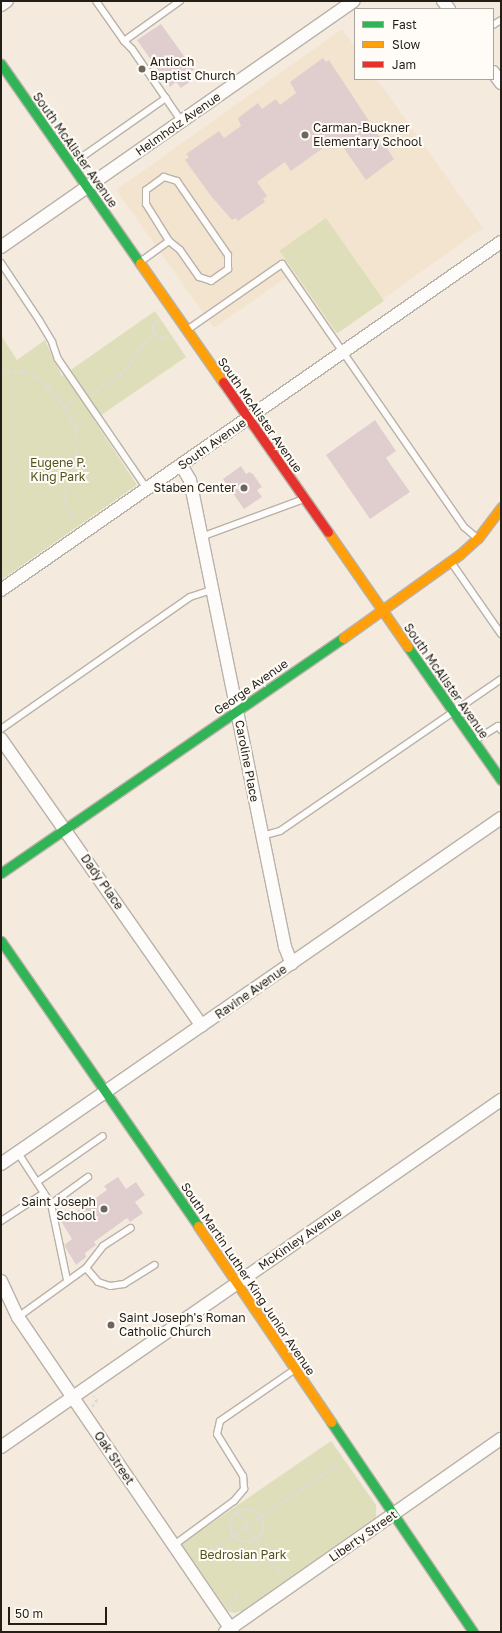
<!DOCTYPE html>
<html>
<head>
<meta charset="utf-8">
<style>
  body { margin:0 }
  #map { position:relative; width:502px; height:1633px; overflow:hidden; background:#f4ebde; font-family:"Golos Text",sans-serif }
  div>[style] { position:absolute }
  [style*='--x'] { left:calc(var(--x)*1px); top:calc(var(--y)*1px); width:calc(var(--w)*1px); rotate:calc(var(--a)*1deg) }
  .built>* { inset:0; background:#f3e4cf }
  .green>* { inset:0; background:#dfdeba; transform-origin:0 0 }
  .building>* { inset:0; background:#e0cecf }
  .path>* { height:2.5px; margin-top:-1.25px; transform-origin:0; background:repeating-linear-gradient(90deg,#dedcd8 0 3px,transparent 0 6px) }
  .path>.ring { margin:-1.25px; padding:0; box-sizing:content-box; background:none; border:2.5px solid #dedcd8; border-radius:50% }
  .roads { filter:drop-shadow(1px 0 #b9b2a9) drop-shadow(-1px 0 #b9b2a9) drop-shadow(0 1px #b9b2a9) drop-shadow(0 -1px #b9b2a9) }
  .lane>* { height:6px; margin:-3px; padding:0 3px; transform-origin:3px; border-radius:3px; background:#fdfcfa }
  .street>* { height:12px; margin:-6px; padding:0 6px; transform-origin:6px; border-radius:6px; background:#fdfcfa }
  .fast>* { height:9px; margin:-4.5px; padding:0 4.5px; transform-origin:4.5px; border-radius:4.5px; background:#30b455 }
  .slow>* { height:9px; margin:-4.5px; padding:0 4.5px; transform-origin:4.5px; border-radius:4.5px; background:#ff9f0a }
  .jam>* { height:9px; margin:-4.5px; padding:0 4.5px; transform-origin:4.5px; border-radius:4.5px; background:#e5322d }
  .dots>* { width:11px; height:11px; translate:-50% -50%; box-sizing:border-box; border:2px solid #fffcf7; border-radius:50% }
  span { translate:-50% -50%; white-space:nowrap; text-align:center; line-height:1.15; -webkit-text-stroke:4px #fffcf7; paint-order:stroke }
  .poi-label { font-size:12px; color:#231e16 }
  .left { translate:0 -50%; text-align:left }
  .right { translate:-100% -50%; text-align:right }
  .street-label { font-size:12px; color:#231e16 }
  .park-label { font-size:12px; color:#51541d }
  .frame { position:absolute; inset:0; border:2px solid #231e16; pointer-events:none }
  .legend { position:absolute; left:354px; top:8px; width:140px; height:72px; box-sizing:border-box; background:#fffcf7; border:1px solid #a7a39d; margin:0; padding:5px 7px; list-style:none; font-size:12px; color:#231e16 }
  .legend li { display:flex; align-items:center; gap:8px; height:20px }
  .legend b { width:20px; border:1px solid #a7a39d }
  .scale { position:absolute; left:8px; top:1607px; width:99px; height:18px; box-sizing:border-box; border:2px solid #231e16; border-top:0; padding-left:5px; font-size:12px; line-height:14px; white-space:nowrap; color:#231e16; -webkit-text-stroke:3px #fffcf7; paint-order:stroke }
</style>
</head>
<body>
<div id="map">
  <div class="built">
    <div style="clip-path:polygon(342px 29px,355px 47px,355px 79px,377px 79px,483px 228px,329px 337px,287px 277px,214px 328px,116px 190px)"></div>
  </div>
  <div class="green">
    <div style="left:326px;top:218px;width:101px;height:57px;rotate:55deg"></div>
    <div style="clip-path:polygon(155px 311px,186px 357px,94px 420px,137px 485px,1px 580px,1px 335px,17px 360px,45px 340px,62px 376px)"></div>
    <div style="clip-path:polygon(331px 1441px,376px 1505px,376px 1517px,242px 1611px,234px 1613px,228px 1611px,181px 1544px)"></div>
  </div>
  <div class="building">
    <div style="clip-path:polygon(161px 24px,194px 70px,186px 75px,191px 81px,181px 88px,176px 82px,170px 87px,137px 40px)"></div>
    <div style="clip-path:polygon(323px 58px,326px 62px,329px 60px,394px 159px,366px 180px,341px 144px,334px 149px,330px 143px,291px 171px,285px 162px,257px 182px,267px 196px,263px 199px,265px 202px,238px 221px,236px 218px,232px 220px,211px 196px,185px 160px,189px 157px,186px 154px,219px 131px,224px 138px,241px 126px,238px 118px,258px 103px,262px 109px,276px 99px,280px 105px,296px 93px,290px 82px)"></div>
    <div style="clip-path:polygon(375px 420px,396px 451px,386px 458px,410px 492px,370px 519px,326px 455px)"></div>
    <div style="clip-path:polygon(241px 466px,246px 474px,249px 472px,253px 474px,262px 487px,257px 490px,262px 497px,244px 509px,223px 479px)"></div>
    <div style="clip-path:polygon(118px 1177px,126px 1189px,136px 1182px,145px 1195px,135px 1202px,143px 1213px,130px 1222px,127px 1218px,94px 1242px,96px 1245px,85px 1253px,86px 1257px,76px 1265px,64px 1245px,72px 1239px,59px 1218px,72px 1209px,75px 1213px,107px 1190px,104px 1186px)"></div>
  </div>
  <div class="path">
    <div style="--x:158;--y:320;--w:9;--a:126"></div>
    <div style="--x:153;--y:327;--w:7;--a:74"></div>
    <div style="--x:155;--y:334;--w:9;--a:27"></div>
    <div style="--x:163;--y:338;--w:6;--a:-18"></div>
    <div style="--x:1;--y:372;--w:21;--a:-3"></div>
    <div style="--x:22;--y:371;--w:14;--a:25"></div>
    <div style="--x:35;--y:377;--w:16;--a:35"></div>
    <div style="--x:48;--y:386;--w:40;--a:53"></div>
    <div style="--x:72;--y:418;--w:14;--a:69"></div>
    <div style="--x:77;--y:431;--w:23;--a:90"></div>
    <div style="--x:77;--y:454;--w:49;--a:105.5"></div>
    <div style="--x:64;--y:501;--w:20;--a:57"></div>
    <div style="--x:90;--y:392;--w:34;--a:-28"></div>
    <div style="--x:120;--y:376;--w:42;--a:-53.7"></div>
    <div style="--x:145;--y:342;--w:13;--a:-39"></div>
    <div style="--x:65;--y:407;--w:12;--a:-35"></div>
    <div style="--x:92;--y:1406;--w:6;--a:-39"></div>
    <div style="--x:97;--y:1402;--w:7;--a:-124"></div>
    <div class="ring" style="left:230px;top:1509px;width:31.5px;height:31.5px"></div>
    <div style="--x:237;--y:1512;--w:75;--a:54.8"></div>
    <div style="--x:201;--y:1557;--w:164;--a:-34.1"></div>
    <div style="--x:230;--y:1608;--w:5;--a:-37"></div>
    <div style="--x:234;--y:1605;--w:14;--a:-78"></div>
  </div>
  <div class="roads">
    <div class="lane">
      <div style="--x:96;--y:1;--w:49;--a:55"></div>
      <div style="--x:124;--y:41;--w:69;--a:-35.5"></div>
      <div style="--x:493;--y:25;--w:9;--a:-32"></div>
      <div style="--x:124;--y:41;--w:11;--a:45"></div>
      <div style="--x:132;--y:49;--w:88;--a:55.6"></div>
      <div style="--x:72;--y:164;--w:115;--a:-35.1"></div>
      <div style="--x:140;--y:262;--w:36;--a:-36"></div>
      <div style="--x:169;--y:241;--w:14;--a:39"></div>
      <div style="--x:180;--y:250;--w:33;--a:55"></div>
      <div style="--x:199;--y:277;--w:13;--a:18"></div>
      <div style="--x:211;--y:281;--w:21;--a:-35"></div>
      <div style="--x:228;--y:269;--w:14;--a:-90"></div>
      <div style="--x:228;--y:255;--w:90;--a:-124.6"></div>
      <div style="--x:177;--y:181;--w:14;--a:-163"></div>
      <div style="--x:164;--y:177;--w:22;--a:144"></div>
      <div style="--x:146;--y:190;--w:14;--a:90"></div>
      <div style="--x:146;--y:204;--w:44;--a:58.1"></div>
      <div style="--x:1;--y:263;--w:69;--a:56.3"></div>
      <div style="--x:39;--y:320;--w:26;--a:59"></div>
      <div style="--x:52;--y:342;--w:18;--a:71"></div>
      <div style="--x:58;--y:359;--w:158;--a:55.6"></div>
      <div style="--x:187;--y:330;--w:116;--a:-34.8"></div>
      <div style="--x:282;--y:264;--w:320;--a:55.3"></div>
      <div style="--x:464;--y:527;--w:17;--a:40"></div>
      <div style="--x:201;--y:537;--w:110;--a:-20.3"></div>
      <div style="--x:451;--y:562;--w:88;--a:55.2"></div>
      <div style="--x:1;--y:729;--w:231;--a:-34.9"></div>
      <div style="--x:190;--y:597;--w:22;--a:-18"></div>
      <div style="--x:474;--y:741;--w:28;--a:-32"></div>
      <div style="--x:498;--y:726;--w:5;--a:53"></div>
      <div style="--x:262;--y:836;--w:19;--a:-16"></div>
      <div style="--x:280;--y:831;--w:268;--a:-34.5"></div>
      <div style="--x:18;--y:1153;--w:61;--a:57.1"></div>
      <div style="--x:51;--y:1204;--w:78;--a:78.1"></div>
      <div style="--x:37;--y:1182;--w:80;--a:-34.9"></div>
      <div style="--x:51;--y:1204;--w:46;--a:-36.1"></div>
      <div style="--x:1;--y:1221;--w:51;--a:-33.1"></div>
      <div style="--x:86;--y:1268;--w:18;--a:49"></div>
      <div style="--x:98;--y:1282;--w:13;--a:18"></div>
      <div style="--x:110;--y:1286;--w:14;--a:-8"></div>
      <div style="--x:124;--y:1284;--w:36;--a:-32"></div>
      <div style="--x:18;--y:1317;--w:84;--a:-35.8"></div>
      <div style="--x:86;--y:1268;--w:28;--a:-52"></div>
      <div style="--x:103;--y:1246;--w:33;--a:-33"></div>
      <div style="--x:174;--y:1545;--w:74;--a:-36.3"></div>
      <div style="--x:234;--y:1501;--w:16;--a:-50"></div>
      <div style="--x:244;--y:1489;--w:13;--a:-94"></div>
      <div style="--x:243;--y:1476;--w:49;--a:-121.8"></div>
      <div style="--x:217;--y:1434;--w:13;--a:-77"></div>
      <div style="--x:220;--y:1421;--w:90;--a:-34.6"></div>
    </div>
    <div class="street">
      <div style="--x:443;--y:1;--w:10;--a:53"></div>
      <div style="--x:1;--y:5;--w:7;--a:-34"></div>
      <div style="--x:493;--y:72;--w:14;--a:54"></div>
      <div style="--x:1;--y:247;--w:430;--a:-34.9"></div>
      <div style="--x:181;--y:465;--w:17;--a:59"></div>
      <div style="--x:190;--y:480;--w:477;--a:78.5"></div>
      <div style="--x:285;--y:947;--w:18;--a:68"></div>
      <div style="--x:1;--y:590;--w:609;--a:-34.84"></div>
      <div style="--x:1;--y:739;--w:350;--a:55"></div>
      <div style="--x:1;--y:1164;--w:608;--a:-34.68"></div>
      <div style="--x:1;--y:1281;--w:40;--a:65"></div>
      <div style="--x:18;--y:1317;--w:381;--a:55.7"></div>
      <div style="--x:1;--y:1447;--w:609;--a:-34.76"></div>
      <div style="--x:225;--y:1632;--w:337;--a:-35"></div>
    </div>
    <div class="fast">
      <div style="--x:1;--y:64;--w:243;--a:55.1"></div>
      <div style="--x:408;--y:647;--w:162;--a:55"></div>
      <div style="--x:1;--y:873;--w:415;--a:-34.5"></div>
      <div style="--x:1;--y:941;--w:346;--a:55.3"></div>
      <div style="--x:331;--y:1422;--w:254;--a:55.9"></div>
    </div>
    <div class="slow">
      <div style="--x:140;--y:263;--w:145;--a:55.1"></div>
      <div style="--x:328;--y:532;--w:140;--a:55.2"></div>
      <div style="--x:343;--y:638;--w:143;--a:-35.6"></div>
      <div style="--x:459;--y:555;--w:25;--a:-42"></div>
      <div style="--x:478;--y:538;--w:39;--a:-53"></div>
      <div style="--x:198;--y:1226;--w:237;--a:55.8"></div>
    </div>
    <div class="jam">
      <div style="--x:223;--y:382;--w:183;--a:55"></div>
    </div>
  </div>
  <div class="dots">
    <div style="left:142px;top:69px;background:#6c665c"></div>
    <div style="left:305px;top:135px;background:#6c665c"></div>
    <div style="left:244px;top:488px;background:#6c665c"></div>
    <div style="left:104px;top:1209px;background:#6c665c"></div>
    <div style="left:111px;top:1325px;background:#6c665c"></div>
  </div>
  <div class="poi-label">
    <span class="left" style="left:150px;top:69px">Antioch<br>Baptist Church</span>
    <span class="left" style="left:313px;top:135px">Carman-Buckner<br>Elementary School</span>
    <span class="right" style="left:236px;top:488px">Staben Center</span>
    <span class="right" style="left:96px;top:1209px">Saint Joseph<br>School</span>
    <span class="left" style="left:119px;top:1325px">Saint Joseph's Roman<br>Catholic Church</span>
  </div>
  <div class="street-label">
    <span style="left:178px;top:124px;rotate:-35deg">Helmholz Avenue</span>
    <span style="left:75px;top:150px;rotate:55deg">South McAlister Avenue</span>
    <span style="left:260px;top:415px;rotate:55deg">South McAlister Avenue</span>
    <span style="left:212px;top:444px;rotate:-35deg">South Avenue</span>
    <span style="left:446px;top:681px;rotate:55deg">South McAlister Avenue</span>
    <span style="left:251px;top:687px;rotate:-35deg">George Avenue</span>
    <span style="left:247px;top:761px;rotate:79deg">Caroline Place</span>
    <span style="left:102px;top:882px;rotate:55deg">Dady Place</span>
    <span style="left:251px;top:992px;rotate:-35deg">Ravine Avenue</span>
    <span style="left:300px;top:1239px;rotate:-35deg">McKinley Avenue</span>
    <span style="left:248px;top:1279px;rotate:56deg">South Martin Luther King Junior Avenue</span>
    <span style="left:114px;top:1458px;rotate:56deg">Oak Street</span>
    <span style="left:363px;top:1536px;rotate:-35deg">Liberty Street</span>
  </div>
  <div class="park-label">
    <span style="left:58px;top:470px">Eugene P.<br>King Park</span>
    <span style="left:243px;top:1555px">Bedrosian Park</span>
  </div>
  <div class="frame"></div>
  <ul class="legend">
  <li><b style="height:5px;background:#30b455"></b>Fast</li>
  <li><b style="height:5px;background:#ff9f0a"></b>Slow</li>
  <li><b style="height:5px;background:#e5322d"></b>Jam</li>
  </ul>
  <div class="scale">50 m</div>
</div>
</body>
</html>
